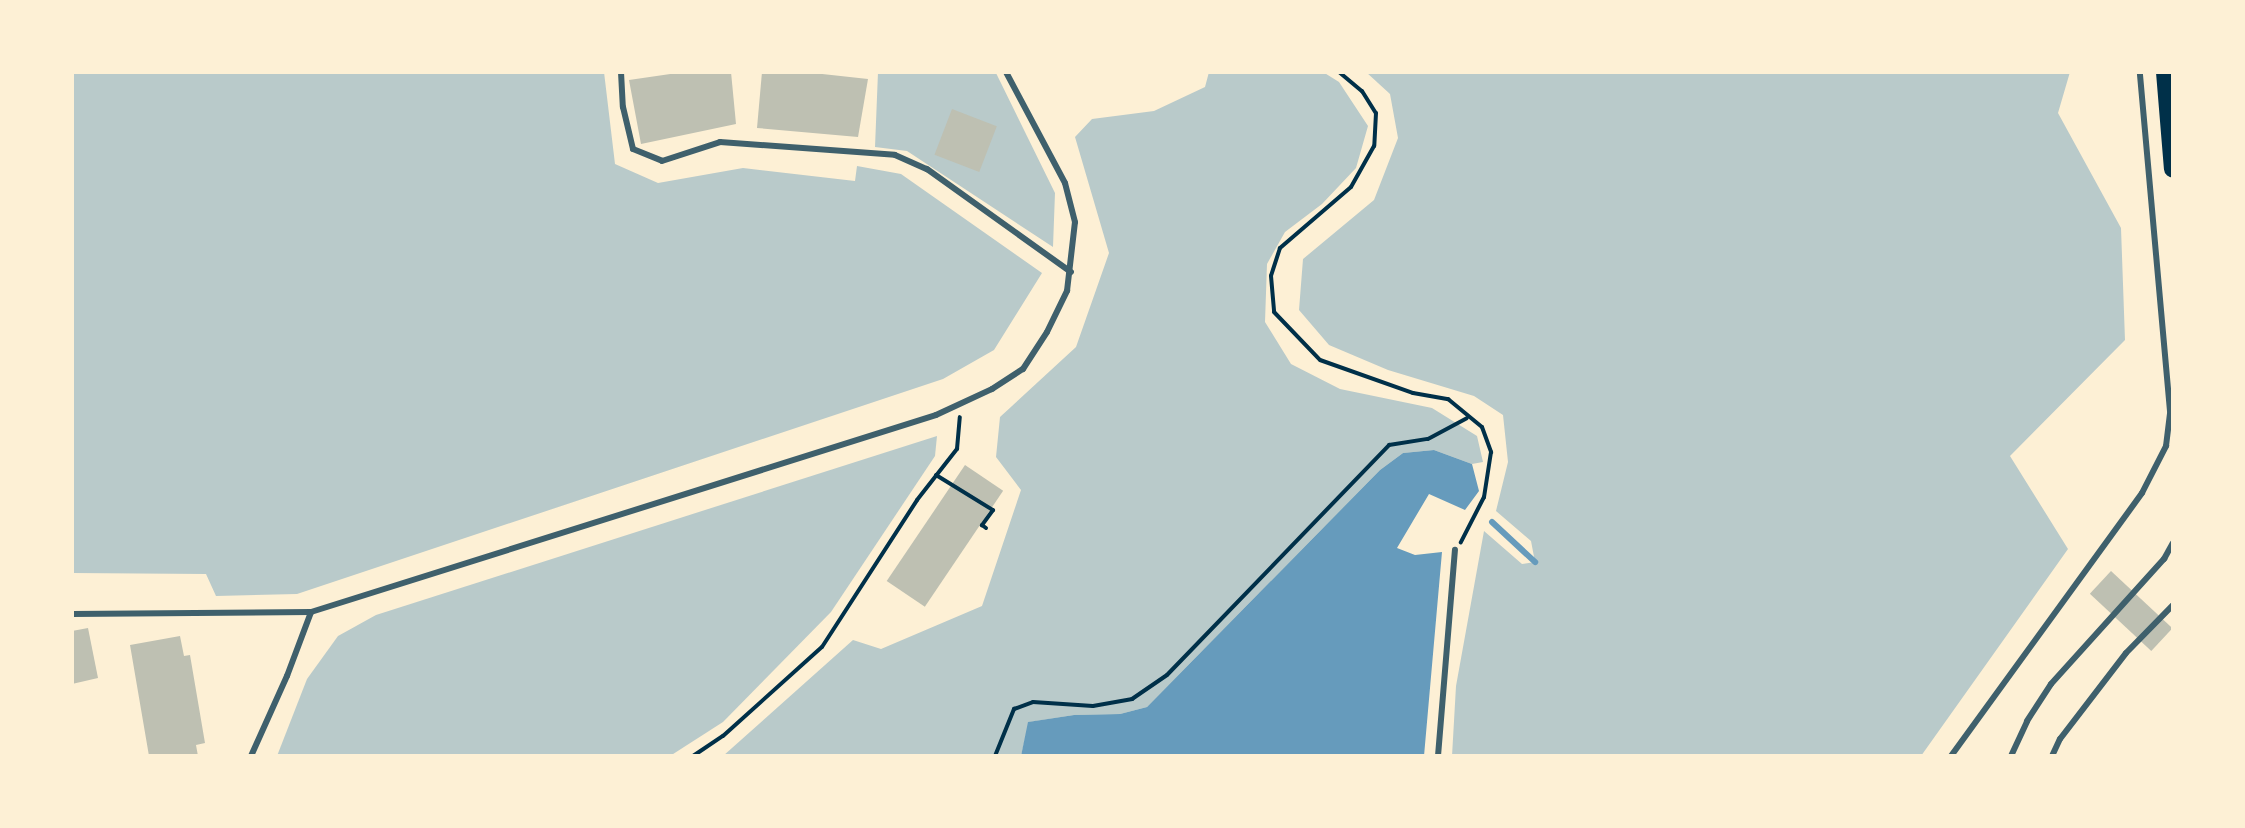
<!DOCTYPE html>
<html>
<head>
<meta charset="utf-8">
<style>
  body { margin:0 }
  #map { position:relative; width:2245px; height:828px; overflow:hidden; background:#fdf0d5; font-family:Ubuntu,sans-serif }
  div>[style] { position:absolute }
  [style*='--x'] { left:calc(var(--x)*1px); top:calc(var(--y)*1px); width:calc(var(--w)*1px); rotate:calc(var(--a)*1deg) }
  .green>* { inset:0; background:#b9caca }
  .water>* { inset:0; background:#669bbc }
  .stream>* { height:6px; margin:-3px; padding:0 3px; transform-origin:3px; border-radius:3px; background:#669bbc }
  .building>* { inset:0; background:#bec0b2; transform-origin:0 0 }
  .path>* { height:4px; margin:-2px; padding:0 2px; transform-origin:2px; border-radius:2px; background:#003049 }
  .service>* { height:6px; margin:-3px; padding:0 3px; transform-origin:3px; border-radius:3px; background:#3f606c }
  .primary>* { height:18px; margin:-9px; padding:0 9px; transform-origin:9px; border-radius:9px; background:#003049 }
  span { translate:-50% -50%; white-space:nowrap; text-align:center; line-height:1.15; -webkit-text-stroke:6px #fdf0d5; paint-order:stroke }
  .frame { position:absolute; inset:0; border:74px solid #fdf0d5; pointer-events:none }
</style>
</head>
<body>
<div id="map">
  <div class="green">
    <div style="clip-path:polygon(72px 72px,604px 72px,615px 164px,658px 183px,743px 168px,855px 181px,857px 166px,901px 174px,1042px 273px,994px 350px,943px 379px,297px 594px,216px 596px,206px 574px,72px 573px)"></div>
    <div style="clip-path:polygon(878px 72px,996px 73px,1055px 193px,1053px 247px,907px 151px,875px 147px)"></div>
    <div style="clip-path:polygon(1209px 72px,1323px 72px,1339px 82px,1368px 126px,1356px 168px,1322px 204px,1285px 232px,1267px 264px,1265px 322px,1291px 364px,1340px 389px,1432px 408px,1477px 436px,1483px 462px,1472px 464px,1434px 450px,1403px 453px,1380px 470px,1147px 707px,1120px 714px,1074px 715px,1029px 722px,1021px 756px,723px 756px,853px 640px,881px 649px,982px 606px,1021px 490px,996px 457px,1000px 417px,1076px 347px,1109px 253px,1075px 137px,1092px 119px,1154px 111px,1205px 87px)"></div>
    <div style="clip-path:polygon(1366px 72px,2070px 72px,2058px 113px,2121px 228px,2125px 340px,2010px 456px,2068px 549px,1921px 756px,1452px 756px,1456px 686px,1484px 531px,1522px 564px,1535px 562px,1531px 541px,1496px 511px,1508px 462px,1503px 415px,1474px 396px,1388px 370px,1329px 345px,1299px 310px,1303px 259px,1374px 200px,1398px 138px,1390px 94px)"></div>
    <div style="clip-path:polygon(937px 436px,935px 456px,831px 612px,723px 722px,670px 756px,277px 756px,307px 679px,338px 636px,376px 615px)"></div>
  </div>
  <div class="water">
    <div style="clip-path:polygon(1434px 450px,1472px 464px,1479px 491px,1465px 510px,1429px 494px,1397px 548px,1415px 555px,1442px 552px,1424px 756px,1021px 756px,1028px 722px,1074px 715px,1120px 714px,1147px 707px,1380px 470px,1403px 453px)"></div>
  </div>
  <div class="stream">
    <div style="--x:1492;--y:522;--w:59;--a:42.9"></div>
  </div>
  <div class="building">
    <div style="clip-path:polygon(684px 72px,731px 72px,736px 124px,641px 144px,629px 80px)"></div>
    <div style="clip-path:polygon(762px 72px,804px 72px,868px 79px,858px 137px,757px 128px)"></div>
    <div style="left:952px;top:109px;width:48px;height:49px;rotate:21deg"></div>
    <div style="left:965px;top:465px;width:46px;height:140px;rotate:34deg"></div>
    <div style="left:2111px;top:571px;width:84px;height:31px;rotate:43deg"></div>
    <div style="clip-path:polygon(88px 628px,98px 678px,72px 684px,72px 631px)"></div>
    <div style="clip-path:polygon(180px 636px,184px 656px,190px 655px,205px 743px,196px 745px,198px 756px,149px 756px,130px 645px)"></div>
  </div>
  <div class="path">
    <div style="--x:1339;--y:72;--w:30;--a:40"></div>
    <div style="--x:1362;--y:91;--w:26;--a:58"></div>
    <div style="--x:1376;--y:113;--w:33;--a:93"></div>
    <div style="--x:1374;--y:146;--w:47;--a:119.3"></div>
    <div style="--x:1351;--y:187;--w:94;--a:139.3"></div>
    <div style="--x:1280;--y:248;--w:29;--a:108"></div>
    <div style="--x:1271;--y:276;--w:36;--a:85"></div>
    <div style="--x:1274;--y:312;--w:66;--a:46.2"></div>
    <div style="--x:1320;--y:360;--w:99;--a:19.5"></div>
    <div style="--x:1413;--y:393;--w:36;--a:10"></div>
    <div style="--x:1448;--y:399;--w:44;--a:39.5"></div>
    <div style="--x:1482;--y:427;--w:27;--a:70"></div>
    <div style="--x:1491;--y:452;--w:46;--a:98.8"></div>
    <div style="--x:1484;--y:497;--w:51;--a:117.1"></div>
    <div style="--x:936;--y:475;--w:67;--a:31.6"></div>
    <div style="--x:993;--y:510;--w:19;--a:126"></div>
    <div style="--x:982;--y:525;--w:5;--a:37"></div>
    <div style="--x:693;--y:756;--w:36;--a:-34"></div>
    <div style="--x:723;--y:736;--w:133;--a:-42"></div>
    <div style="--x:822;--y:647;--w:175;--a:-57.1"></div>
    <div style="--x:917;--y:500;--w:65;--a:-51.9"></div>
    <div style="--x:957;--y:449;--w:32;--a:-85"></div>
    <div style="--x:995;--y:756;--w:51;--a:-68"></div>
    <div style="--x:1014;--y:709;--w:20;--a:-20"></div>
    <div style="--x:1033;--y:702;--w:60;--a:3.8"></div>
    <div style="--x:1093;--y:706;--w:40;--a:-10"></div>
    <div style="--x:1132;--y:699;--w:42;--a:-34.4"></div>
    <div style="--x:1167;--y:675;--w:320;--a:-46"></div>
    <div style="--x:1389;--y:445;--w:39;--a:-9"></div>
    <div style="--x:1428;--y:439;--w:44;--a:-28.3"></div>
  </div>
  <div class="service">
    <div style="--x:621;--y:72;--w:35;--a:87"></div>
    <div style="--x:623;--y:107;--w:43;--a:76.6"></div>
    <div style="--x:633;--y:149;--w:31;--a:22"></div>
    <div style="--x:662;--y:161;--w:61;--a:-18.1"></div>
    <div style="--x:720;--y:142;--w:175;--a:4.2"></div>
    <div style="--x:895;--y:155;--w:35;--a:24"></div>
    <div style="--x:927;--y:169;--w:177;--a:35.6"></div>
    <div style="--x:72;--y:614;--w:239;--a:-0.5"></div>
    <div style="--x:311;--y:612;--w:655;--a:-17.49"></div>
    <div style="--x:936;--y:415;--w:62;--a:-24.9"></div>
    <div style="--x:992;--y:389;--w:37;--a:-33"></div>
    <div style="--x:1023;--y:369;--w:44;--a:-57"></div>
    <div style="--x:1047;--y:332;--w:46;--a:-64"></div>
    <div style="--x:1067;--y:291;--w:69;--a:-83.4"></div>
    <div style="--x:1075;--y:222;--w:40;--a:-104.4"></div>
    <div style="--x:1065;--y:183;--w:126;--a:-118"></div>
    <div style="--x:251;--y:756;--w:88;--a:-65.8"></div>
    <div style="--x:287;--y:676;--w:68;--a:-69.4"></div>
    <div style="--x:1438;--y:756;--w:207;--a:-85.3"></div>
    <div style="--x:1951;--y:756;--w:325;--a:-54"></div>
    <div style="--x:2142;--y:493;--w:53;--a:-62.9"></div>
    <div style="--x:2166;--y:446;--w:35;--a:-83"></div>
    <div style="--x:2170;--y:411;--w:340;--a:-95.1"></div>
    <div style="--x:2011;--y:756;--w:38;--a:-65"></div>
    <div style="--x:2027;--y:721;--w:44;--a:-57"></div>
    <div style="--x:2051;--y:684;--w:169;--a:-47.9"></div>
    <div style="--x:2164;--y:559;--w:18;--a:-61"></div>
    <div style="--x:2052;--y:756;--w:19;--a:-65"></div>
    <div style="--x:2060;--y:739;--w:108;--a:-52.5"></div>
    <div style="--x:2126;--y:653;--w:67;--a:-45.6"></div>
  </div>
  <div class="primary">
    <div style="--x:2165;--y:72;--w:97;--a:85.3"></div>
  </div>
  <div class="frame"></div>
</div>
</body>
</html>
